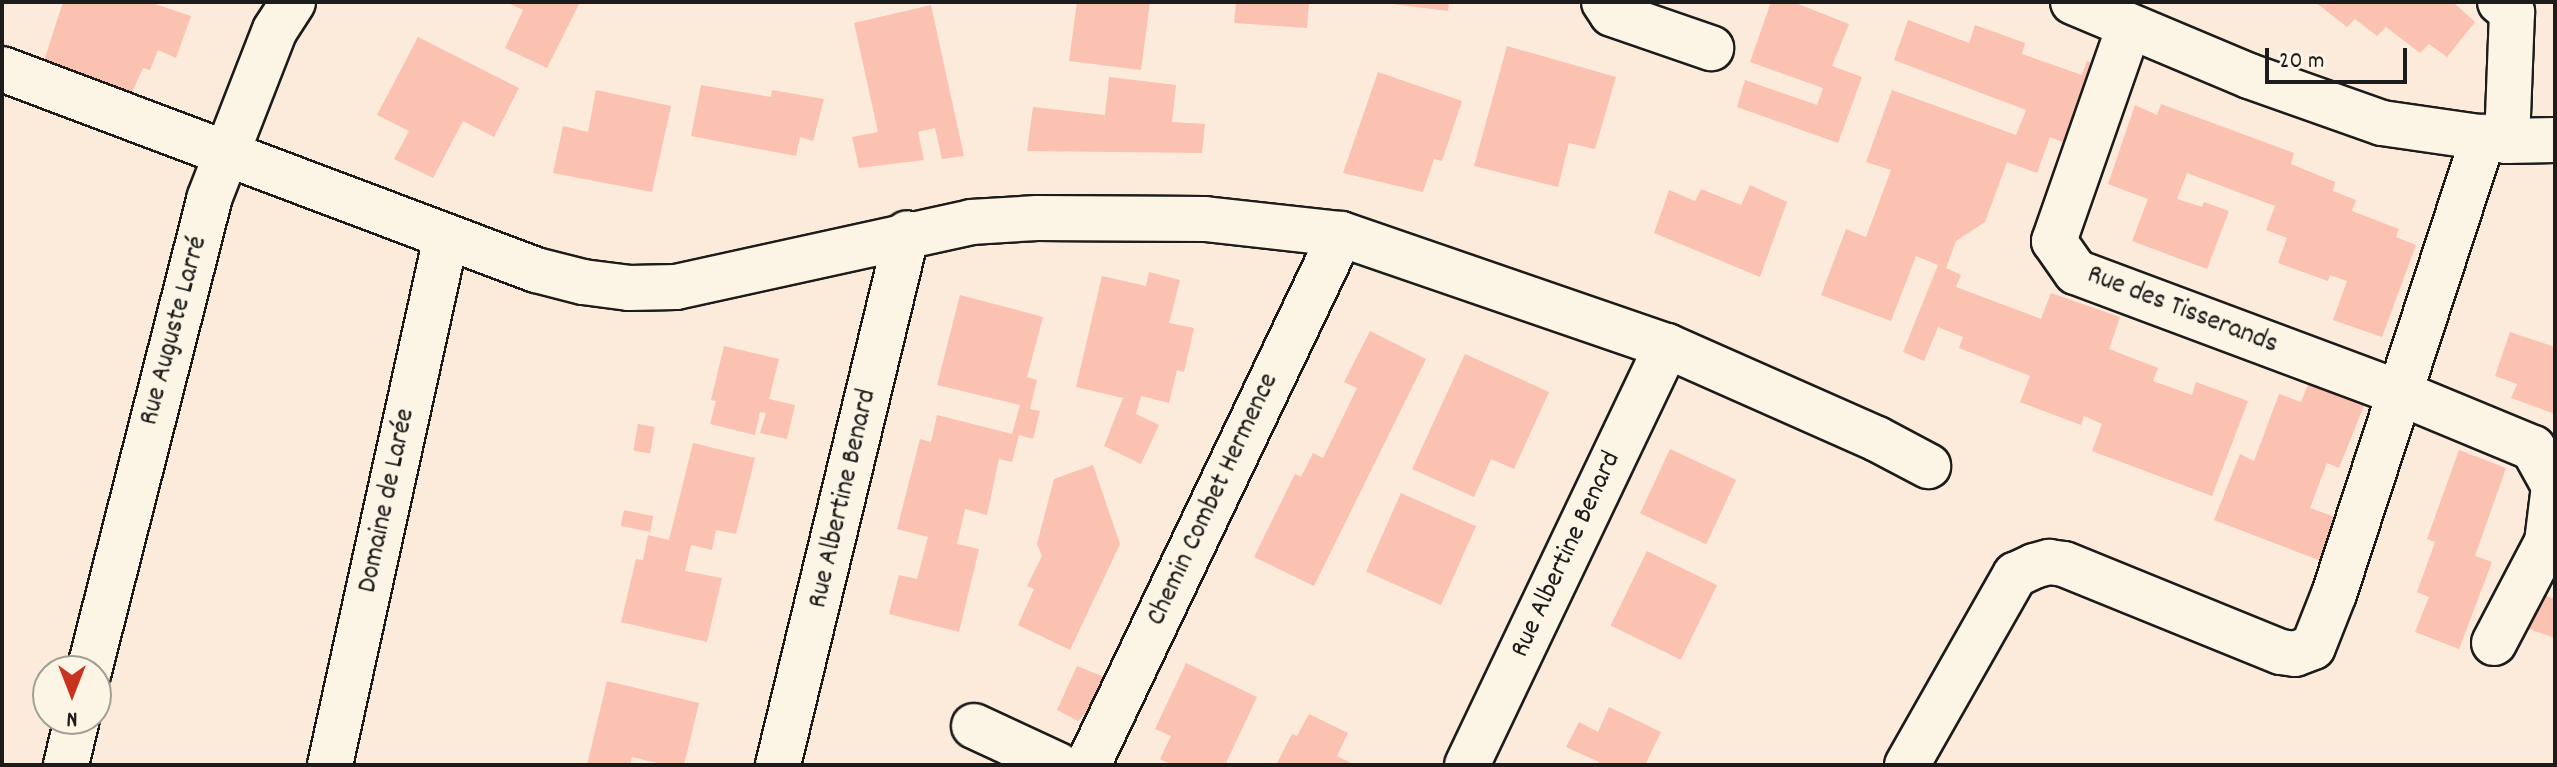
<!DOCTYPE html>
<html>
<head>
<meta charset="utf-8">
<style>
  body { margin:0 }
  #map { position:relative; width:2557px; height:767px; overflow:hidden; background:#fcebdb; font-family:Dekko,sans-serif }
  div>[style] { position:absolute }
  [style*='--x'] { left:calc(var(--x)*1px); top:calc(var(--y)*1px); width:calc(var(--w)*1px); rotate:calc(var(--a)*1deg) }
  .building>* { inset:0; background:#fbc1b1; transform-origin:0 0 }
  .roads { filter:drop-shadow(2px 0 #1c1c1c) drop-shadow(-2px 0 #1c1c1c) drop-shadow(0 2px #1c1c1c) drop-shadow(0 -2px #1c1c1c) }
  .minor>* { height:44px; margin:-22px; padding:0 22px; transform-origin:22px; border-radius:22px; background:#fcf5e5 }
  span { translate:-50% -50%; white-space:nowrap; text-align:center; line-height:1.15; -webkit-text-stroke:6px #fcf5e5; paint-order:stroke }
  .street-label { font-size:28px; color:#1c1c1c }
  .frame { position:absolute; inset:0; border:4px solid #1c1c1c; pointer-events:none }
  .north { position:absolute; left:32px; top:655px; width:80px; height:80px; box-sizing:border-box; background:#fcf5e5; border:2px solid #a29e95; border-radius:50%; rotate:180deg; font-size:22px; font-weight:700; line-height:32px; text-align:center; color:#1c1c1c }
  .north::after { content:''; display:block; margin:auto; width:28px; height:36px; background:#c8321e; clip-path:polygon(50% 0,100% 100%,50% 72%,0 100%) }
  .scale { position:absolute; left:2265px; top:48px; width:142px; height:36px; box-sizing:border-box; border:4px solid #1c1c1c; border-top:0; padding-left:10px; font-size:24px; line-height:28px; white-space:nowrap; color:#1c1c1c; -webkit-text-stroke:6px #fcf5e5; paint-order:stroke }
</style>
</head>
<body>
<div id="map">
  <div class="building">
    <div style="clip-path:polygon(63px 2px,149px 2px,191px 16px,176px 58px,158px 50px,150px 70px,143px 68px,131px 94px,43px 64px)"></div>
    <div style="clip-path:polygon(506px 2px,580px 2px,547px 68px,505px 48px,523px 10px)"></div>
    <div style="clip-path:polygon(1077px 2px,1150px 2px,1141px 70px,1069px 61px)"></div>
    <div style="clip-path:polygon(1236px 2px,1309px 2px,1307px 28px,1234px 23px)"></div>
    <div style="clip-path:polygon(1376px 2px,1449px 2px,1448px 11px)"></div>
    <div style="clip-path:polygon(1771px 2px,1793px 2px,1849px 24px,1832px 66px,1862px 77px,1838px 143px,1737px 107px,1745px 80px,1817px 105px,1823px 88px,1750px 62px)"></div>
    <div style="clip-path:polygon(2315px 2px,2453px 2px,2475px 22px,2447px 57px,2429px 44px,2420px 53px,2386px 27px,2377px 36px,2355px 19px,2347px 27px)"></div>
    <div style="clip-path:polygon(931px 5px,964px 156px,942px 159px,935px 128px,918px 132px,924px 160px,859px 168px,852px 137px,878px 132px,854px 23px)"></div>
    <div style="clip-path:polygon(1908px 20px,1969px 43px,1975px 25px,2025px 43px,2022px 54px,2082px 75px,2087px 61px,2112px 70px,2084px 151px,2050px 137px,2037px 173px,2007px 162px,1985px 222px,1956px 241px,1946px 268px,1961px 275px,1956px 287px,2041px 319px,2051px 293px,2120px 317px,2109px 349px,2158px 368px,2153px 381px,2192px 395px,2196px 382px,2248px 401px,2212px 496px,2092px 451px,2102px 424px,2084px 416px,2081px 425px,2020px 402px,2030px 376px,1959px 348px,1963px 337px,1938px 327px,1924px 361px,1903px 352px,1938px 265px,1916px 256px,1891px 321px,1821px 295px,1846px 229px,1866px 237px,1891px 170px,1866px 162px,1892px 90px,2016px 135px,2026px 110px,1894px 60px)"></div>
    <div style="clip-path:polygon(418px 37px,519px 88px,494px 137px,463px 121px,433px 178px,394px 159px,409px 131px,377px 115px)"></div>
    <div style="clip-path:polygon(1507px 46px,1616px 77px,1595px 149px,1569px 143px,1558px 187px,1474px 166px)"></div>
    <div style="clip-path:polygon(1378px 72px,1462px 101px,1442px 161px,1434px 159px,1423px 192px,1343px 173px)"></div>
    <div style="clip-path:polygon(1109px 77px,1176px 85px,1172px 122px,1205px 124px,1202px 153px,1027px 151px,1033px 107px,1105px 115px)"></div>
    <div style="clip-path:polygon(701px 85px,771px 97px,772px 90px,824px 99px,813px 141px,800px 137px,796px 156px,691px 136px)"></div>
    <div style="clip-path:polygon(596px 90px,671px 106px,652px 192px,553px 173px,563px 126px,588px 132px)"></div>
    <div style="clip-path:polygon(2161px 104px,2294px 153px,2291px 164px,2335px 182px,2333px 191px,2356px 200px,2352px 211px,2399px 229px,2396px 237px,2416px 245px,2382px 337px,2333px 320px,2347px 281px,2330px 275px,2328px 281px,2278px 263px,2287px 238px,2266px 230px,2275px 206px,2187px 173px,2177px 199px,2202px 207px,2204px 202px,2229px 211px,2207px 269px,2132px 241px,2148px 199px,2108px 184px,2135px 105px,2157px 115px)"></div>
    <div style="clip-path:polygon(1750px 185px,1787px 202px,1760px 277px,1654px 233px,1669px 190px,1695px 201px,1701px 189px,1741px 205px)"></div>
    <div style="clip-path:polygon(1149px 272px,1180px 280px,1169px 323px,1194px 328px,1184px 372px,1177px 370px,1169px 403px,1141px 396px,1136px 414px,1159px 425px,1141px 464px,1104px 446px,1123px 398px,1076px 387px,1102px 276px,1146px 286px)"></div>
    <div style="clip-path:polygon(960px 295px,1043px 317px,1027px 377px,1037px 380px,1030px 409px,1040px 411px,1033px 439px,1019px 435px,1012px 462px,999px 459px,987px 515px,965px 509px,957px 544px,979px 549px,959px 632px,889px 614px,899px 575px,917px 579px,928px 537px,897px 529px,920px 439px,931px 442px,937px 415px,1012px 434px,1020px 405px,937px 385px)"></div>
    <div style="clip-path:polygon(1370px 331px,1426px 359px,1314px 586px,1254px 557px,1295px 474px,1301px 477px,1313px 453px,1323px 458px,1357px 388px,1344px 382px)"></div>
    <div style="clip-path:polygon(2510px 332px,2555px 347px,2555px 414px,2511px 398px,2517px 384px,2495px 376px)"></div>
    <div style="clip-path:polygon(724px 346px,779px 359px,769px 399px,795px 405px,787px 439px,760px 433px,766px 413px,760px 412px,755px 435px,710px 424px,716px 401px,711px 400px)"></div>
    <div style="clip-path:polygon(1465px 354px,1549px 392px,1514px 469px,1491px 459px,1474px 497px,1412px 469px)"></div>
    <div style="clip-path:polygon(2309px 382px,2365px 403px,2339px 468px,2327px 463px,2310px 508px,2338px 518px,2321px 561px,2214px 520px,2240px 454px,2254px 461px,2279px 394px,2301px 402px)"></div>
    <div style="left:638px;top:424px;width:17px;height:27px;rotate:10deg"></div>
    <div style="clip-path:polygon(693px 443px,755px 458px,736px 534px,716px 530px,712px 550px,691px 545px,685px 571px,722px 578px,707px 642px,621px 622px,636px 559px,643px 560px,648px 535px,669px 540px)"></div>
    <div style="left:1670px;top:449px;width:73px;height:71px;rotate:25deg"></div>
    <div style="clip-path:polygon(2459px 450px,2506px 468px,2475px 556px,2492px 562px,2459px 649px,2415px 632px,2429px 597px,2417px 592px,2435px 542px,2427px 539px)"></div>
    <div style="clip-path:polygon(1093px 465px,1120px 544px,1070px 650px,1018px 625px,1034px 589px,1027px 586px,1042px 556px,1037px 544px,1054px 479px)"></div>
    <div style="left:1401px;top:493px;width:82px;height:86px;rotate:24deg"></div>
    <div style="left:624px;top:510px;width:30px;height:16px;rotate:12deg"></div>
    <div style="left:1647px;top:551px;width:78px;height:83px;rotate:26deg"></div>
    <div style="clip-path:polygon(2540px 594px,2555px 599px,2555px 638px,2526px 628px)"></div>
    <div style="clip-path:polygon(1186px 663px,1257px 697px,1225px 765px,1172px 765px,1160px 759px,1171px 736px,1155px 729px)"></div>
    <div style="clip-path:polygon(1077px 666px,1104px 677px,1090px 708px,1078px 721px,1057px 710px)"></div>
    <div style="clip-path:polygon(607px 681px,699px 703px,684px 765px,665px 765px,632px 757px,630px 765px,587px 765px)"></div>
    <div style="clip-path:polygon(1609px 707px,1661px 732px,1645px 765px,1598px 765px,1599px 762px,1566px 747px,1579px 722px,1598px 732px)"></div>
    <div style="clip-path:polygon(1309px 714px,1348px 733px,1337px 756px,1355px 765px,1276px 765px,1292px 734px,1297px 736px)"></div>
  </div>
  <div class="roads">
    <div class="minor">
      <div style="--x:1604;--y:2;--w:14;--a:56"></div>
      <div style="--x:1612;--y:14;--w:105;--a:19"></div>
      <div style="--x:2073;--y:2;--w:191;--a:22.8"></div>
      <div style="--x:2249;--y:76;--w:141;--a:19.5"></div>
      <div style="--x:2382;--y:123;--w:126;--a:8.2"></div>
      <div style="--x:2507;--y:141;--w:48;--a:-1.2"></div>
      <div style="--x:2500;--y:2;--w:16;--a:40"></div>
      <div style="--x:2512;--y:12;--w:129;--a:92.2"></div>
      <div style="--x:2129;--y:27;--w:227;--a:109.3"></div>
      <div style="--x:2054;--y:241;--w:38;--a:55"></div>
      <div style="--x:2076;--y:272;--w:346;--a:20.5"></div>
      <div style="--x:2400;--y:393;--w:144;--a:22.5"></div>
      <div style="--x:2533;--y:448;--w:43;--a:61.1"></div>
      <div style="--x:2554;--y:486;--w:56;--a:97.1"></div>
      <div style="--x:2547;--y:542;--w:114;--a:117.7"></div>
      <div style="--x:2;--y:69;--w:571;--a:20.63"></div>
      <div style="--x:536;--y:270;--w:49;--a:14.3"></div>
      <div style="--x:583;--y:282;--w:46;--a:7.4"></div>
      <div style="--x:629;--y:288;--w:47;--a:-1.2"></div>
      <div style="--x:676;--y:287;--w:302;--a:-12.4"></div>
      <div style="--x:971;--y:222;--w:66;--a:-3.5"></div>
      <div style="--x:1037;--y:218;--w:168;--a:0.3"></div>
      <div style="--x:1205;--y:219;--w:137;--a:6.3"></div>
      <div style="--x:1341;--y:234;--w:345;--a:19"></div>
      <div style="--x:1667;--y:346;--w:230;--a:23.9"></div>
      <div style="--x:1877;--y:439;--w:58;--a:27.9"></div>
      <div style="--x:89;--y:671;--w:487;--a:-75.7"></div>
      <div style="--x:209;--y:199;--w:181;--a:-68.7"></div>
      <div style="--x:275;--y:30;--w:33;--a:-57"></div>
      <div style="--x:974;--y:726;--w:93;--a:24.9"></div>
      <div style="--x:66;--y:765;--w:47;--a:-76.6"></div>
      <div style="--x:330;--y:765;--w:541;--a:-77.61"></div>
      <div style="--x:778;--y:765;--w:547;--a:-76.37"></div>
      <div style="--x:1088;--y:765;--w:588;--a:-64.52"></div>
      <div style="--x:1467;--y:765;--w:464;--a:-64.5"></div>
      <div style="--x:1907;--y:765;--w:219;--a:-60.4"></div>
      <div style="--x:2015;--y:575;--w:21;--a:-25"></div>
      <div style="--x:2034;--y:566;--w:16;--a:-15"></div>
      <div style="--x:2049;--y:562;--w:15;--a:8"></div>
      <div style="--x:2064;--y:564;--w:234;--a:22.1"></div>
      <div style="--x:2281;--y:652;--w:14;--a:8"></div>
      <div style="--x:2295;--y:654;--w:19;--a:-21"></div>
      <div style="--x:2313;--y:647;--w:57;--a:-68.4"></div>
      <div style="--x:2334;--y:594;--w:481;--a:-71.9"></div>
    </div>
  </div>
  <div class="street-label">
    <span style="left:2182px;top:311px;rotate:21deg">Rue des Tisserands</span>
    <span style="left:175px;top:331px;rotate:-75deg">Rue Auguste Larré</span>
    <span style="left:844px;top:499px;rotate:-77deg">Rue Albertine Benard</span>
    <span style="left:1214px;top:500px;rotate:-65deg">Chemin Combet Hermence</span>
    <span style="left:388px;top:501px;rotate:-78deg">Domaine de Larée</span>
    <span style="left:1567px;top:555px;rotate:-65deg">Rue Albertine Benard</span>
  </div>
  <div class="frame"></div>
  <div class="north">N</div>
  <div class="scale">20 m</div>
</div>
</body>
</html>
